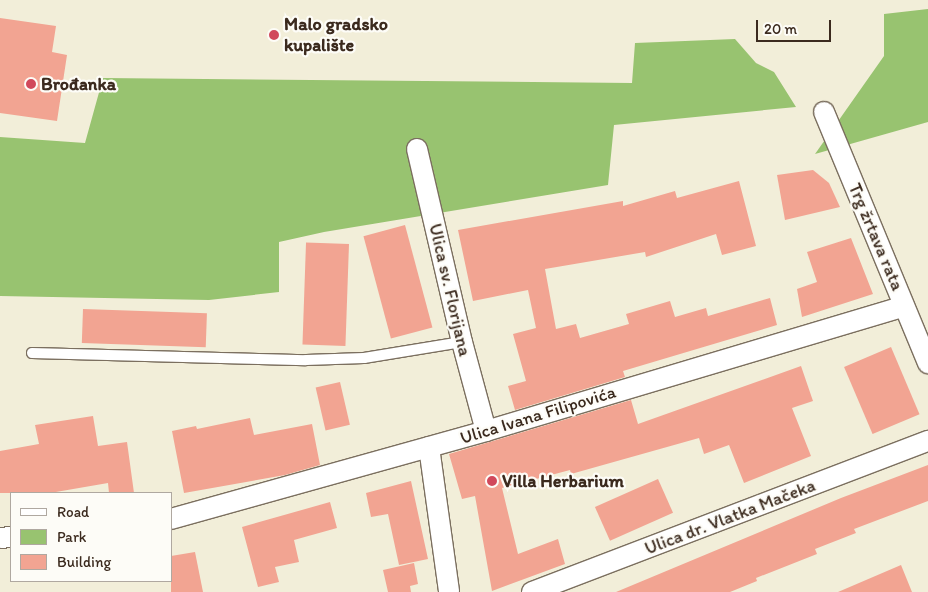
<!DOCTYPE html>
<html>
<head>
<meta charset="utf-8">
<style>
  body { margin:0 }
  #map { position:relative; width:928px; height:592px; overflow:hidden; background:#f2eed9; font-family:Itim,sans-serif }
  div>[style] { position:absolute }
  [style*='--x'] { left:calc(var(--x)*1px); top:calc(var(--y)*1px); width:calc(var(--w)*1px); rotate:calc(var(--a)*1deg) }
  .green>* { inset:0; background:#98c370 }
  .building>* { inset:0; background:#f2a492; transform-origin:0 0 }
  .roads { filter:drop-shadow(1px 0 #7b6f5f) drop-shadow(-1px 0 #7b6f5f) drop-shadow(0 1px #7b6f5f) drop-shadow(0 -1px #7b6f5f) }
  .lane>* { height:10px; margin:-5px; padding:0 5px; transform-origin:5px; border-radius:5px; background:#fff }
  .street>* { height:20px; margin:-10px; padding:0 10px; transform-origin:10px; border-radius:10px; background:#fff }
  .dots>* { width:14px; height:14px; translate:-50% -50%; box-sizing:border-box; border:2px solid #fdfcf7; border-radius:50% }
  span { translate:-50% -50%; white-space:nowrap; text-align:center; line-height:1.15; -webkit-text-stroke:4.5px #fdfcf7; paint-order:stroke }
  .poi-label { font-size:18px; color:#3b2a1e; font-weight:700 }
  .left { translate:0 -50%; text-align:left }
  .street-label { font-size:18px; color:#3b2a1e }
  .legend { position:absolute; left:10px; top:492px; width:162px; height:90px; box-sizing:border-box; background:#fdfcf7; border:1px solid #afa8a0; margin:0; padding:6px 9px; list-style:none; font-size:15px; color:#3b2a1e }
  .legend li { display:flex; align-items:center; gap:10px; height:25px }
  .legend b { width:25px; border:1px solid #afa8a0 }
  .scale { position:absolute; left:756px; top:20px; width:75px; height:22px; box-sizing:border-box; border:2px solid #3b2a1e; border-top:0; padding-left:6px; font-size:15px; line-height:18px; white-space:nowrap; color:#3b2a1e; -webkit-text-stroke:4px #fdfcf7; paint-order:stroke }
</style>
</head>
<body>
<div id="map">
  <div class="green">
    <div style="clip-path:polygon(928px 9px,928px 122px,815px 154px,884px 56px,884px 14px)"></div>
    <div style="clip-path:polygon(735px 39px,756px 63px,774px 72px,796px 107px,614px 125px,608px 185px,324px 232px,279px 242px,279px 292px,209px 300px,0 296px,0 137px,85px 143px,103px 78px,632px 83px,635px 43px)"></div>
  </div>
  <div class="building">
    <div style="clip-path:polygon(0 18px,56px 26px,52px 52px,67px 55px,57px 121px,0 113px)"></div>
    <div style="clip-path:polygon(813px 170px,829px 183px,840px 207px,785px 220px,777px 175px)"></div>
    <div style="clip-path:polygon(739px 181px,756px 246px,722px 255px,716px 234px,646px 257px,645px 252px,545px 269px,556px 329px,576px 324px,580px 338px,629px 324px,626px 314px,670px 301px,675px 317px,706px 308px,708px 316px,770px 298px,777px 325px,623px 371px,625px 377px,515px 410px,508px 386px,526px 381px,513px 334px,536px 328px,528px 290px,473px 301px,458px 230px,623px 201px,623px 206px,675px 191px,677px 198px)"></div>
    <div style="left:405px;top:225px;width:106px;height:43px;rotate:75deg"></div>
    <div style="clip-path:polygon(851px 238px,873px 294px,802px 317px,797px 289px,817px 282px,807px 252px)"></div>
    <div style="left:349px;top:244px;width:102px;height:43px;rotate:92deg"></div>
    <div style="left:83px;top:309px;width:124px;height:34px;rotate:2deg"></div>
    <div style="left:891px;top:347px;width:73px;height:51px;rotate:67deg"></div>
    <div style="clip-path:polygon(801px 366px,813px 401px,792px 408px,811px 456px,744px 483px,729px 445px,704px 454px,699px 438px,571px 474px,570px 470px,502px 488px,518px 554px,558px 539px,565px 564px,492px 591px,475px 496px,462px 499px,449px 454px,631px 400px,638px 424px)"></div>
    <div style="left:340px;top:382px;width:44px;height:25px;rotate:77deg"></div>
    <div style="clip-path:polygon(93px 416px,98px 446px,127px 442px,134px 493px,109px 493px,108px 483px,50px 493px,0 493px,0 451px,39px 444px,35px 425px)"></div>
    <div style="clip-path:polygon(250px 418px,254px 435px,312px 424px,320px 465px,285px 475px,184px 493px,172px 431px,196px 426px,197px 429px)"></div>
    <div style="clip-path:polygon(928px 465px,928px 501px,854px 529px,856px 533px,815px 549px,817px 554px,756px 578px,757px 581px,730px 592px,616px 592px,841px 498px)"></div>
    <div style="left:658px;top:479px;width:37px;height:69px;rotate:66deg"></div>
    <div style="clip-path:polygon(411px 481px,428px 559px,399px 565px,388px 514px,371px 517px,366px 493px)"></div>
    <div style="clip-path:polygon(330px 502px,337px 528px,294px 540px,299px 562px,275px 567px,279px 582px,258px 587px,242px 527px)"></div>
    <div style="clip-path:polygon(195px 552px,203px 592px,171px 592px,171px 556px)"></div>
    <div style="clip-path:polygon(414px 563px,418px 584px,410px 586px,411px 592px,388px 592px,383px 570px)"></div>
    <div style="clip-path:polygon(901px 565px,912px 592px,838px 592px)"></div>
  </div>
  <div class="roads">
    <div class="lane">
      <div style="--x:32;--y:353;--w:274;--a:1.5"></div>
      <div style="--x:306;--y:360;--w:58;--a:-2"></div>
      <div style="--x:364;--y:358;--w:99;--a:-9.3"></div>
    </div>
    <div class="street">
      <div style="--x:824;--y:112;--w:272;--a:67.5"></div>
      <div style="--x:417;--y:149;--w:198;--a:76.9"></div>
      <div style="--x:462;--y:342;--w:92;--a:74.9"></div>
      <div style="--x:429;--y:447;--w:146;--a:82.1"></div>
      <div style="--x:171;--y:519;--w:327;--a:-15.6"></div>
      <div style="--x:486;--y:431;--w:436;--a:-16.6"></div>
      <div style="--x:0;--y:538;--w:11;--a:-5"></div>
      <div style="--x:532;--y:592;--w:424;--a:-20.9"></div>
    </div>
  </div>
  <div class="dots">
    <div style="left:274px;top:35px;background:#d1495b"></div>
    <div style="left:31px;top:84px;background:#d1495b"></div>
    <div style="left:492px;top:481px;background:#d1495b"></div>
  </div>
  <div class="poi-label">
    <span class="left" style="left:284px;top:35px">Malo gradsko<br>kupalište</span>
    <span class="left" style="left:41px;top:84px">Brođanka</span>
    <span class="left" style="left:502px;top:481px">Villa Herbarium</span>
  </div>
  <div class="street-label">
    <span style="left:876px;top:237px;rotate:67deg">Trg žrtava rata</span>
    <span style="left:450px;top:290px;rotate:77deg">Ulica sv. Florijana</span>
    <span style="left:538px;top:415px;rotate:-17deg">Ulica Ivana Filipovića</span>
    <span style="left:730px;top:517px;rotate:-21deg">Ulica dr. Vlatka Mačeka</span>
  </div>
  <ul class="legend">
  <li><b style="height:6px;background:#fff"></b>Road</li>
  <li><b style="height:14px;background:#98c370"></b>Park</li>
  <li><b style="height:14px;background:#f2a492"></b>Building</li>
  </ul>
  <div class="scale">20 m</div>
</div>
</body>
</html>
